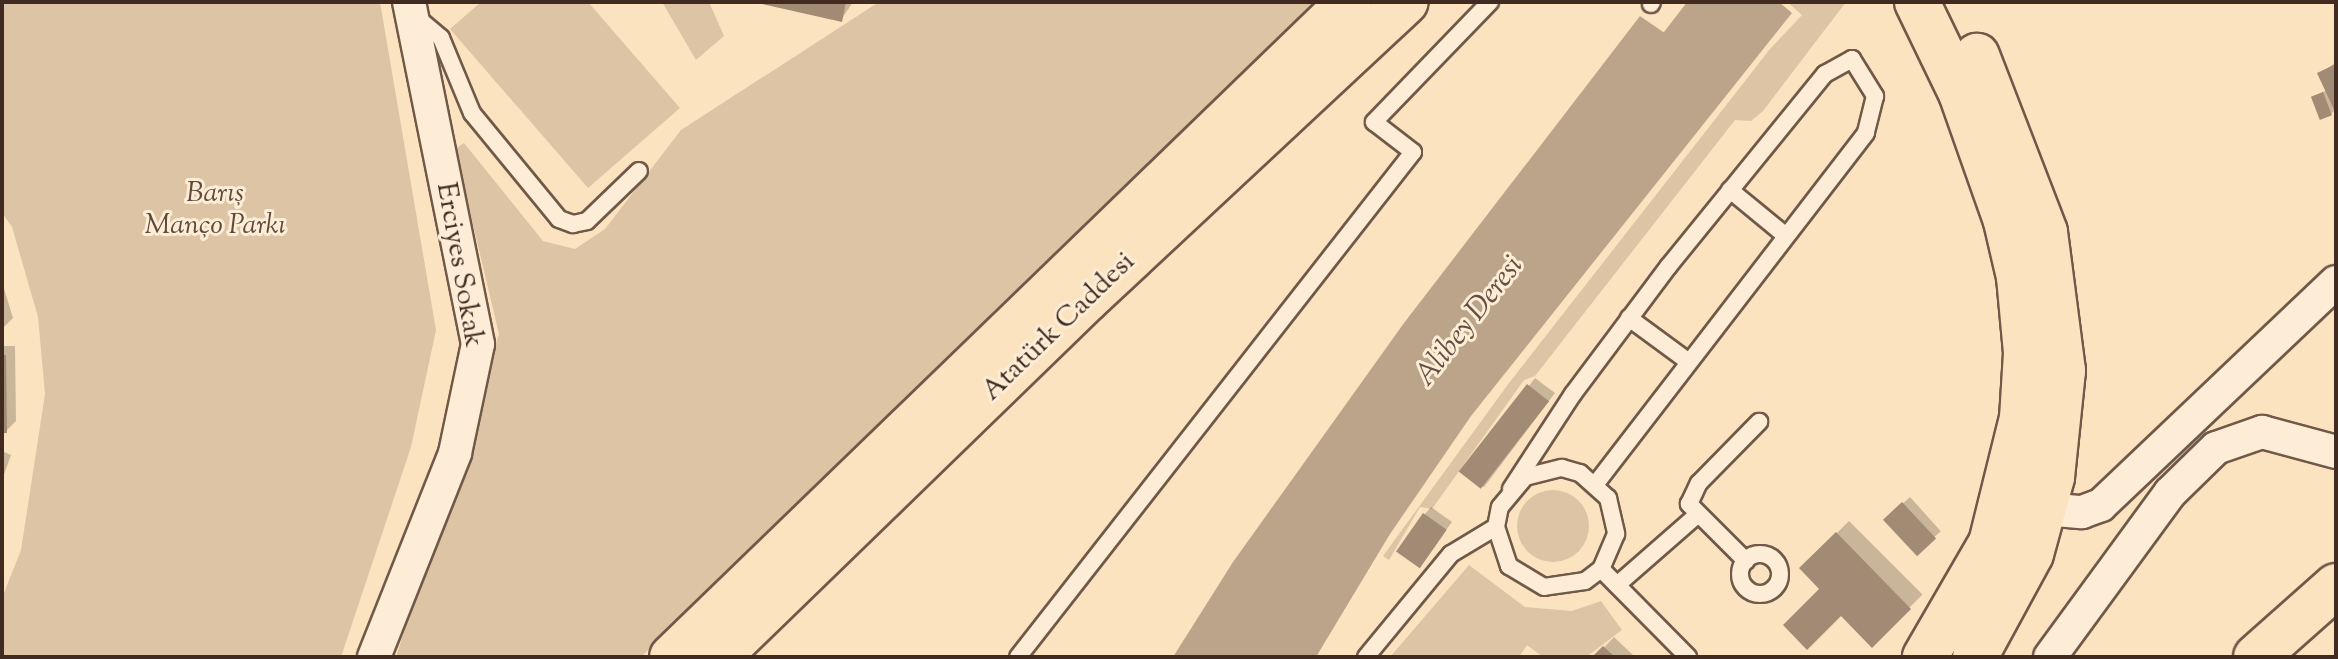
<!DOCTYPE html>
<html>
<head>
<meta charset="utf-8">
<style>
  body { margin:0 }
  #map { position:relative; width:2338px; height:659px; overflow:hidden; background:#fce3c0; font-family:"Sorts Mill Goudy",serif }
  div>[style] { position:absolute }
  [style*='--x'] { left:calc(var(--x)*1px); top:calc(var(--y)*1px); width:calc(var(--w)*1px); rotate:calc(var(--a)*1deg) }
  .green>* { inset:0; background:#dcc4a5 }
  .round { border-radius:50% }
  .water>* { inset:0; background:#bca48a }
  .shadow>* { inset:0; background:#0003; transform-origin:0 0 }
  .river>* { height:52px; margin:-26px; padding:0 26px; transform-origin:26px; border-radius:26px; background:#bca48a }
  .building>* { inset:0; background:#a28b74; transform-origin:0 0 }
  .roads { filter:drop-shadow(2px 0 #705949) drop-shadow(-2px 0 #705949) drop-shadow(0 2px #705949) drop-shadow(0 -2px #705949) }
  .lane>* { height:16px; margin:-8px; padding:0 8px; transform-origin:8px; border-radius:8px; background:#fdedd6 }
  .lane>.ring { margin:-8px; padding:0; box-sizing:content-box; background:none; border:16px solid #fdedd6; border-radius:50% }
  .street>* { height:32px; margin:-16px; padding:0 16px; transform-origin:16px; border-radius:16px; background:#fdedd6 }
  .primary>* { height:44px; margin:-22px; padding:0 22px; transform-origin:22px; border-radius:22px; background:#fce3c0 }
  .highway>* { height:44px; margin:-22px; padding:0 22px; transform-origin:22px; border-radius:22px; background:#fce3c0 }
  span { translate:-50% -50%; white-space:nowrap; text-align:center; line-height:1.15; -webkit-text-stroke:6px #fdedd6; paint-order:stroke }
  .park-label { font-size:28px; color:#604a3b; font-style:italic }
  .street-label { font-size:28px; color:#412b21 }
  .water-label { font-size:30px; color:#664f40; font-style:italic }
  .frame { position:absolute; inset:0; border:4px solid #412b21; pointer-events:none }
</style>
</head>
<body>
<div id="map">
  <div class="green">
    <div style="clip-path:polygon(2px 2px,380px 2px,436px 330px,411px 447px,341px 657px,2px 657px,2px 598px,21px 550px,45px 394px,38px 317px,12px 227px,2px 213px)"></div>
    <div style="clip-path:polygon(481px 2px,588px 2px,680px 108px,588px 188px,450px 29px)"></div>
    <div style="clip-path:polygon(662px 2px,709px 2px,724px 36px,696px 60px)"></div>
    <div style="clip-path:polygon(879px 2px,1320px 2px,830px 470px,641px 657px,396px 657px,499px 334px,455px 149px,464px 143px,543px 241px,575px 249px,605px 229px,681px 130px)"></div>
    <div style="clip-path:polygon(1787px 2px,1846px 2px,1763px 111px,1751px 121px,1735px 120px,1535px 376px,1524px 380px,1432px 509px,1420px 507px,1389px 560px,1383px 556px,1509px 383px,1770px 49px,1802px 15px)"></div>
    <div class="round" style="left:1517px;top:490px;width:72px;height:72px"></div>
    <div style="clip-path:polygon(1469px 565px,1525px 607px,1572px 611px,1601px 601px,1622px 630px,1586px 657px,1543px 657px,1527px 645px,1519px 657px,1390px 657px)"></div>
  </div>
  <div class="water">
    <div style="clip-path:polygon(1730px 2px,1779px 2px,1792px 13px,1471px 416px,1390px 534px,1316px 657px,1173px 657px,1233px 562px,1404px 323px,1640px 16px,1692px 52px)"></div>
  </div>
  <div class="shadow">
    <div style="clip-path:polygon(756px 2px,853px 2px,841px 20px)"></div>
    <div style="clip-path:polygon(2336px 62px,2336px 109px,2331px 114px,2313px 97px,2327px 90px,2320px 74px)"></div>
    <div style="clip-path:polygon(2px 282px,13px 318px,2px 329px)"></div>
    <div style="clip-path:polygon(2px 346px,15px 346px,16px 421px,6px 431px)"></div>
    <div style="left:1535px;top:378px;width:25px;height:118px;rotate:37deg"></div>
    <div style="clip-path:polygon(2px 451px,11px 455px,2px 480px)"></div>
    <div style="left:1910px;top:497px;width:46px;height:33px;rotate:48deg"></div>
    <div style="clip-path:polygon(1431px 507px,1452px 522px,1419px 566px,1425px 514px)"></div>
    <div style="left:1849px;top:521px;width:104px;height:66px;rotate:45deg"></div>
    <div style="clip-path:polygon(1614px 637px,1635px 657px,1595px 657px)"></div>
  </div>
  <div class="river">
    <div style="--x:1641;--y:104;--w:129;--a:-52.2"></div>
  </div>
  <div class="building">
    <div style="clip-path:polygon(753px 2px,846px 2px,842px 22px)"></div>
    <div style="clip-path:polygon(2336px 64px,2336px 114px,2317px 73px)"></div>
    <div style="left:2323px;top:92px;width:25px;height:13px;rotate:69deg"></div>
    <div style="clip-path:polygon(2px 355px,6px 355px,7px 433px,2px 433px)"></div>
    <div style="left:1527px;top:384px;width:28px;height:111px;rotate:38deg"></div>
    <div style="left:1902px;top:502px;width:50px;height:26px;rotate:47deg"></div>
    <div style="left:1423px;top:513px;width:29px;height:47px;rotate:35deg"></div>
    <div style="clip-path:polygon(1836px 532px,1911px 609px,1872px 648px,1841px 616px,1807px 650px,1783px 625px,1819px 589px,1799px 568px)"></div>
    <div style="clip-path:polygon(1603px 646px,1615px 657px,1592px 657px)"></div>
  </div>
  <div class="roads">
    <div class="lane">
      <div style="--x:1651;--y:4;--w:2;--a:-63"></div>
      <div style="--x:415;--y:16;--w:34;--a:40"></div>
      <div style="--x:441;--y:38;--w:81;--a:67.5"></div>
      <div style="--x:472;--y:113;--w:137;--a:50.6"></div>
      <div style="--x:559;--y:219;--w:15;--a:20"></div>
      <div style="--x:573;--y:224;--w:14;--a:-12"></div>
      <div style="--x:587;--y:221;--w:72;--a:-43.9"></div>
      <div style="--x:1730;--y:190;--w:72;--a:39.4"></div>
      <div style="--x:1629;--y:318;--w:74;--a:36.3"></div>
      <div style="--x:1511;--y:489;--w:113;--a:-56.9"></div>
      <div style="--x:1573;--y:394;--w:159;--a:-53.2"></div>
      <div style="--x:1668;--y:267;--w:249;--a:-50.9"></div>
      <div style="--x:1825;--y:74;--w:31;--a:-29"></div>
      <div style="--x:1852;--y:59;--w:44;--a:58.1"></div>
      <div style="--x:1875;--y:96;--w:38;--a:104"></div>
      <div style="--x:1866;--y:133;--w:442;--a:127.6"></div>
      <div class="ring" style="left:1740px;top:554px;width:24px;height:24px"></div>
      <div style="--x:1746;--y:561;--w:81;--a:-135"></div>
      <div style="--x:1689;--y:504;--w:23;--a:-65"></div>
      <div style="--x:1699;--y:483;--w:86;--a:-45.5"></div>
      <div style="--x:1601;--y:569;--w:124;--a:45.3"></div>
      <div style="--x:1617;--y:585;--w:106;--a:-41.2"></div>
      <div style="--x:1018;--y:657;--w:641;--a:-51.97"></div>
      <div style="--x:1413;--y:152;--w:49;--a:-142.4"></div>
      <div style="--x:1374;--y:122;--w:167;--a:-46"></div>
      <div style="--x:1366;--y:657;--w:134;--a:-50.5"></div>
      <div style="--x:1451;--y:554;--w:52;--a:-31"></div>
      <div style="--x:1496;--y:527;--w:20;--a:-79"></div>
      <div style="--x:1500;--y:507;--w:39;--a:-50"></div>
      <div style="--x:1525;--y:477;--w:38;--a:-14"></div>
      <div style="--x:1562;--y:468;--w:19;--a:16"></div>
      <div style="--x:1580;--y:473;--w:38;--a:42"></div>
      <div style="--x:1608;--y:498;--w:37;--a:77"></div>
      <div style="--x:1616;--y:534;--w:38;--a:113"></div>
      <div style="--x:1601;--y:569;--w:20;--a:143"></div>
      <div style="--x:1585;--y:581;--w:41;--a:171.7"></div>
      <div style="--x:1544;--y:587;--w:41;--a:-149"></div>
      <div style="--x:1509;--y:566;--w:41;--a:-108.4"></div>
    </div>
    <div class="street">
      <div style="--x:2044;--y:509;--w:38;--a:5"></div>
      <div style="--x:2082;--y:512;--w:20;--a:-20"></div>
      <div style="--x:2101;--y:505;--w:324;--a:-43.5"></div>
      <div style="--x:374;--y:657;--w:219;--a:-68.3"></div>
      <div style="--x:455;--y:453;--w:111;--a:-78.1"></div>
      <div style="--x:478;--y:344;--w:349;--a:-101.4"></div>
      <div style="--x:2050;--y:657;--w:203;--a:-53.8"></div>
      <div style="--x:2170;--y:493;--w:64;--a:-44.4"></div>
      <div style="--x:2216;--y:448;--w:49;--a:-19.2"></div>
      <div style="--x:2262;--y:432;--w:77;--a:15.1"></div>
    </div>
    <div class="primary">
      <div style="--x:1917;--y:2;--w:101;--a:64.2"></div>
      <div style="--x:1961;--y:93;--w:136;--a:70.6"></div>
      <div style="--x:2006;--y:221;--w:57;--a:76.9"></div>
      <div style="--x:2019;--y:277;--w:76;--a:84.7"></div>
      <div style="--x:2026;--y:353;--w:65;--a:93.5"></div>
      <div style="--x:2022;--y:418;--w:129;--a:103.9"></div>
      <div style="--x:1991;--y:543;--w:132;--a:120.1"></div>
      <div style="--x:672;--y:657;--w:942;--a:-44.05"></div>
      <div style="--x:718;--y:657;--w:513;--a:-44.13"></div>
      <div style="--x:1086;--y:300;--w:437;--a:-43"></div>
      <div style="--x:1975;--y:657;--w:117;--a:-61.5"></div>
      <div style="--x:2031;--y:554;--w:80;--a:-74.7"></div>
      <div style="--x:2052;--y:477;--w:107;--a:-84.1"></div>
      <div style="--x:2063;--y:371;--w:140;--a:-97.4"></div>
      <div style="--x:2045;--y:232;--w:189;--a:-111.1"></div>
    </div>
    <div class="highway">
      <div style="--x:2256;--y:657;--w:107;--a:-41.6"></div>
    </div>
  </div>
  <div class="park-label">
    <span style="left:215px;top:210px">Barış<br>Manço Parkı</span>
  </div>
  <div class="street-label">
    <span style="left:459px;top:265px;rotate:80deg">Erciyes Sokak</span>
    <span style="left:1059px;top:327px;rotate:-44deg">Atatürk Caddesi</span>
  </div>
  <div class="water-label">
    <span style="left:1470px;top:322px;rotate:-52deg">Alibey Deresi</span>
  </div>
  <div class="frame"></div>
</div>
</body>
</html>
